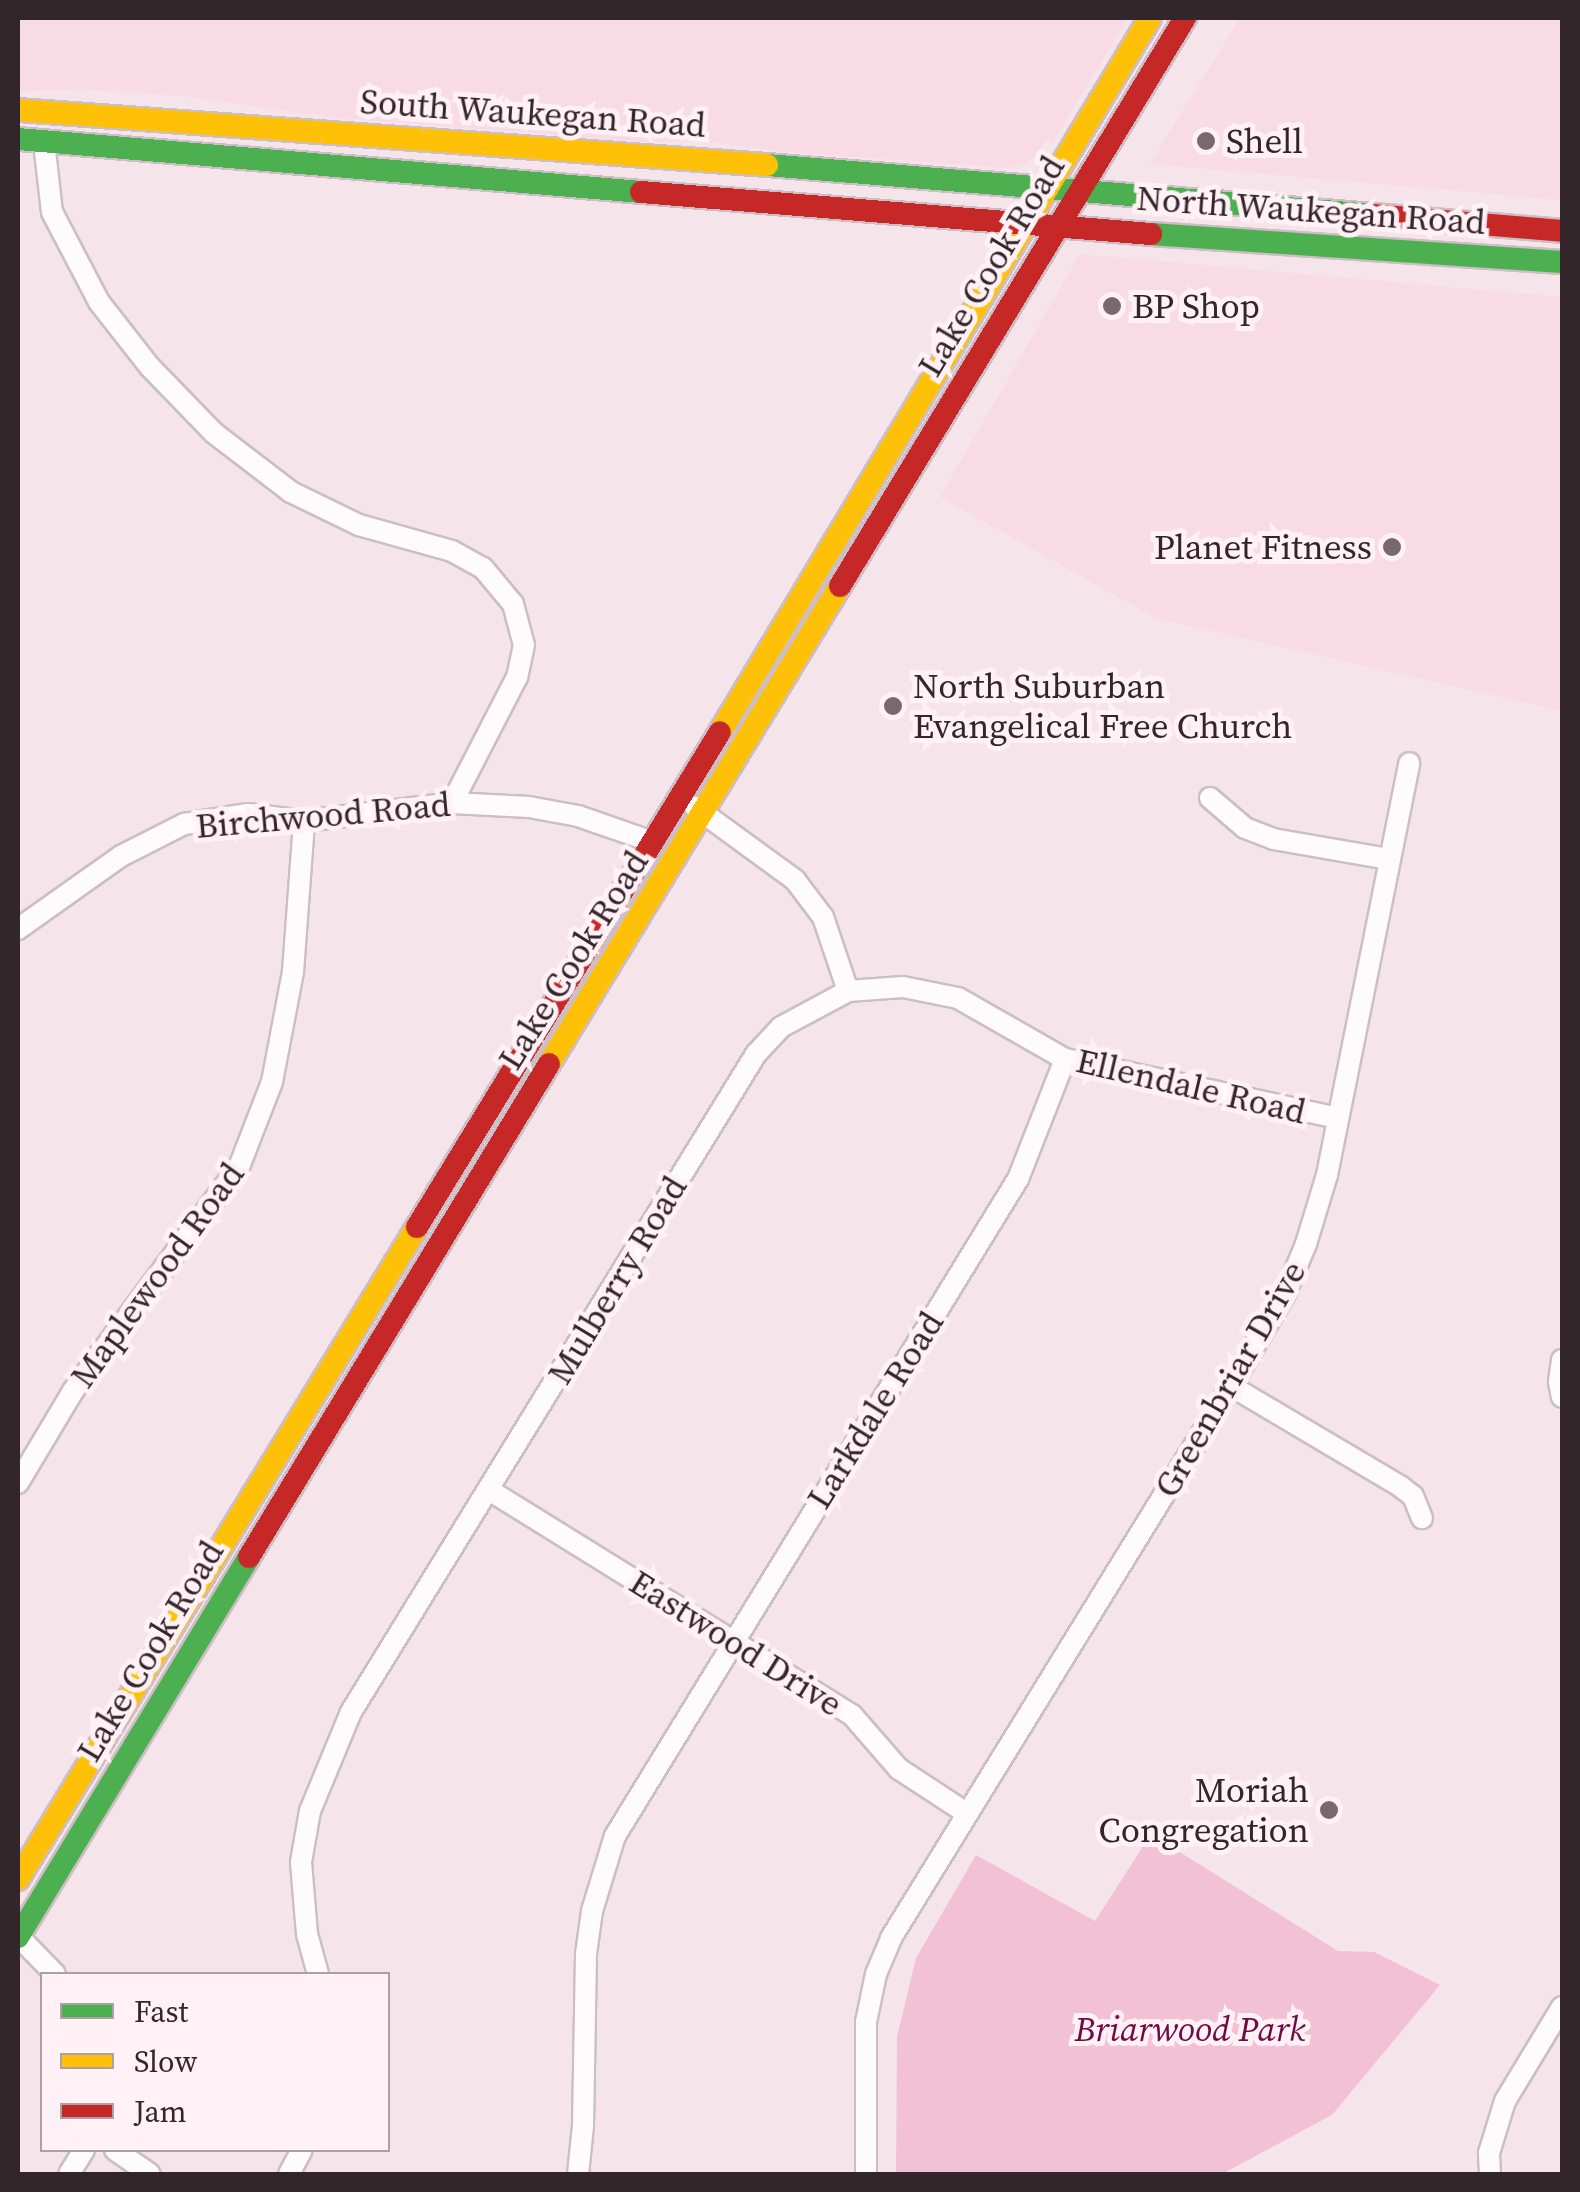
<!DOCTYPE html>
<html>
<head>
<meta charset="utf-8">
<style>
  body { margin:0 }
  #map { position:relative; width:1580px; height:2192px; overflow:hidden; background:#f5e5eb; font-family:"Source Serif 4",serif }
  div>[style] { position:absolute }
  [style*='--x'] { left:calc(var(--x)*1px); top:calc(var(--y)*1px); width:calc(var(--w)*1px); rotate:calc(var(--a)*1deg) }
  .built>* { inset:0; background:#f9dbe6 }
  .green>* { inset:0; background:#f2c2d4 }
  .roads { filter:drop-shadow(2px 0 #ccbec4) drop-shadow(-2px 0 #ccbec4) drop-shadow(0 2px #ccbec4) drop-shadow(0 -2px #ccbec4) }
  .street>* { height:20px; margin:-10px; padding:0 10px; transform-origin:10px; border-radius:10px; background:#fefbfc }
  .fast>* { height:22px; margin:-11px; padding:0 11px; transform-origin:11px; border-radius:11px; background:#4caf50 }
  .slow>* { height:22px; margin:-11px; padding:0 11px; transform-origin:11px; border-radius:11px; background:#ffc107 }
  .jam>* { height:22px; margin:-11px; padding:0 11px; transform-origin:11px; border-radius:11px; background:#c62828 }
  .dots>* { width:28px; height:28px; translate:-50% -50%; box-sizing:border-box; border:5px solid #fff1f5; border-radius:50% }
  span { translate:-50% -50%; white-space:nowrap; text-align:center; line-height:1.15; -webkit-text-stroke:10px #fff1f5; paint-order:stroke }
  .street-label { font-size:35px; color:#33262b }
  .poi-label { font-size:35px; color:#33262b }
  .left { translate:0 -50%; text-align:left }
  .right { translate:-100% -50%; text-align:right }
  .park-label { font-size:35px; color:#700b42; font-style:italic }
  .frame { position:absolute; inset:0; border:20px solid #33262b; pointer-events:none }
  .legend { position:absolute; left:40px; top:1972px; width:350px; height:180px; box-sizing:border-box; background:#fff1f5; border:2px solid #ada0a4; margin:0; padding:12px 18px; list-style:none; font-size:30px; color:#33262b }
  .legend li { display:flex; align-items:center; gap:20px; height:50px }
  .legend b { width:50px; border:2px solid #ada0a4 }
</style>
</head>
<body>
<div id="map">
  <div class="built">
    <div style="clip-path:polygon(18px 18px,1128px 18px,1052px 143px,1047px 140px,1028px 163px,1006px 168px,775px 151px,706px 141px,646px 142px,337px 118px,190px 97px,81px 89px,18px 91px)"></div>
    <div style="clip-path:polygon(1240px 18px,1562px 18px,1562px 200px,1150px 164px)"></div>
    <div style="clip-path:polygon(1080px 254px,1562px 297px,1562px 711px,1155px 618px,940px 497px)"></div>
  </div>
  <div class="green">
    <div style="clip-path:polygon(1151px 1834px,1338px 1951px,1374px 1952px,1440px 1985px,1332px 2115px,1222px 2174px,896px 2174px,897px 2037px,916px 1958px,976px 1855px,1095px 1921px)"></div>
  </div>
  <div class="roads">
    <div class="street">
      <div style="--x:44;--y:142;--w:70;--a:83.5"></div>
      <div style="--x:52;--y:212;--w:102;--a:62.4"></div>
      <div style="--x:99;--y:302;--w:83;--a:51.9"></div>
      <div style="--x:150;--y:367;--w:92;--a:45.9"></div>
      <div style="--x:214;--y:433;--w:97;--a:37.5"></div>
      <div style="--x:291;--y:492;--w:76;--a:25.9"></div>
      <div style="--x:359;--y:525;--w:97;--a:15.6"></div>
      <div style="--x:452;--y:551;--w:35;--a:29"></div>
      <div style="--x:483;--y:568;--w:47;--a:50.2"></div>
      <div style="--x:513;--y:604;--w:42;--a:75"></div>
      <div style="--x:524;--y:645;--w:33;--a:102"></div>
      <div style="--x:517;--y:677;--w:142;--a:117.3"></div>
      <div style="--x:1210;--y:798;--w:46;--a:40.6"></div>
      <div style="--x:1245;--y:828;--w:30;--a:21"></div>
      <div style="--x:1273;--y:839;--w:118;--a:9.8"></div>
      <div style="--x:695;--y:807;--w:124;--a:36.1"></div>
      <div style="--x:795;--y:880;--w:46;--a:52.9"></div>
      <div style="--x:823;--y:917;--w:78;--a:71.3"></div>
      <div style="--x:18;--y:929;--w:126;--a:-35.3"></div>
      <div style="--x:121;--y:856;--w:71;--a:-26.9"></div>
      <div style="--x:184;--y:824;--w:65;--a:-8.9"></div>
      <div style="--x:248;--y:814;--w:56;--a:7.1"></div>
      <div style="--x:304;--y:821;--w:149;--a:-6.9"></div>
      <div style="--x:452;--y:803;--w:77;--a:3"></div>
      <div style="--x:529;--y:807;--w:50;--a:10.4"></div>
      <div style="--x:578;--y:816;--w:79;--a:19.1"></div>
      <div style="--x:1562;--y:1360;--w:22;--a:98"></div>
      <div style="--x:1559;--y:1382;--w:15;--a:79"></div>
      <div style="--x:1231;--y:1386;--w:196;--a:30.6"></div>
      <div style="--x:1400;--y:1486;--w:16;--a:38"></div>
      <div style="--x:1413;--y:1496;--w:24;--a:68"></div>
      <div style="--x:18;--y:1483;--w:107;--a:-59.1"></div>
      <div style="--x:73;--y:1391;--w:279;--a:-53.5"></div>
      <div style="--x:239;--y:1167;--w:91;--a:-68.8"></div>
      <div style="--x:272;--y:1082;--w:112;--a:-79.2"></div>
      <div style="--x:293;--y:972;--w:151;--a:-85.8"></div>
      <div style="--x:489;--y:1490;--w:427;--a:31.8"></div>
      <div style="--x:852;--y:1715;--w:72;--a:49"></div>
      <div style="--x:899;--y:1769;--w:82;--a:33.1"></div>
      <div style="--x:18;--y:1936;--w:53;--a:45.8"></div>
      <div style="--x:318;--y:1974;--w:41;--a:-105.4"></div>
      <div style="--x:307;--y:1934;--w:72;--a:-94.8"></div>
      <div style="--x:301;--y:1862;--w:52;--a:-80"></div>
      <div style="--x:310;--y:1811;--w:107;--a:-67.5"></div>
      <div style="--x:351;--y:1712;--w:773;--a:-58.39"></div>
      <div style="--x:756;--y:1054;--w:37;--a:-47"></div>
      <div style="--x:781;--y:1027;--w:76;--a:-28.2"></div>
      <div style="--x:848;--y:991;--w:55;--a:-4.2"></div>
      <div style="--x:903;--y:987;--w:56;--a:11.3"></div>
      <div style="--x:958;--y:998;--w:123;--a:29.7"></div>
      <div style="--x:1065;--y:1059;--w:278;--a:12.2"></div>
      <div style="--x:115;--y:2150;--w:42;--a:34.4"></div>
      <div style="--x:69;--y:2174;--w:28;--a:-58"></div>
      <div style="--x:289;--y:2174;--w:27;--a:-62"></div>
      <div style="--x:578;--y:2174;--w:48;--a:-84.1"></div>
      <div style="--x:583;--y:2126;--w:172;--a:-89"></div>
      <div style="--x:586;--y:1954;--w:43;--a:-82.1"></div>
      <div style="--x:592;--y:1911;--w:78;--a:-73"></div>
      <div style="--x:615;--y:1836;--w:771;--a:-58.48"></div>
      <div style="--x:1018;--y:1179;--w:129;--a:-68.6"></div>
      <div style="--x:866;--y:2174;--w:152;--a:-90"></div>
      <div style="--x:866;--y:2022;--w:49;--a:-78.2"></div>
      <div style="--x:876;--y:1974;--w:39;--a:-67"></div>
      <div style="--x:891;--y:1938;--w:648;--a:-58.37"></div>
      <div style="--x:1231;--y:1386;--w:109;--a:-59.7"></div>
      <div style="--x:1286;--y:1292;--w:52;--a:-67.4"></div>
      <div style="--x:1306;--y:1244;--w:72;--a:-73.1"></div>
      <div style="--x:1327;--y:1175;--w:420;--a:-78.7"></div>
      <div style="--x:1490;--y:2174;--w:21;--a:-93"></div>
      <div style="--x:1489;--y:2153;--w:54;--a:-72.9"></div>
      <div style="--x:1505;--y:2101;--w:110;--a:-58.8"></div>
    </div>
    <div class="fast">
      <div style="--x:18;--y:139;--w:625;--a:4.86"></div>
      <div style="--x:767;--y:165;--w:608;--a:4.72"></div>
      <div style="--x:1151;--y:234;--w:412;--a:3.9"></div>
      <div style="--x:18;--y:1937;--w:445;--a:-58.7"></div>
    </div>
    <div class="slow">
      <div style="--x:18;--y:110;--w:751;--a:4.2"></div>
      <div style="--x:720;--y:732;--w:833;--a:-58.94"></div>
      <div style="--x:549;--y:1064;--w:560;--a:-58.67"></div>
      <div style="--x:18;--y:1879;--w:764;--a:-58.53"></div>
    </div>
    <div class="jam">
      <div style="--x:641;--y:192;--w:512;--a:4.71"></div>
      <div style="--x:1373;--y:215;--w:190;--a:4.8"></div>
      <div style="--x:840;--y:586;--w:665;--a:-58.73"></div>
      <div style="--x:417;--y:1227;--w:580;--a:-58.53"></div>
      <div style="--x:249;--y:1557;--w:577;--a:-58.68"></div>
    </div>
  </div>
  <div class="dots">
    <div style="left:1206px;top:141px;background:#77696e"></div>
    <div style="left:1112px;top:306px;background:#77696e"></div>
    <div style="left:1392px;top:547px;background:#77696e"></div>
    <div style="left:893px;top:706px;background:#77696e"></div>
    <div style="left:1329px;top:1810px;background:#77696e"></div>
  </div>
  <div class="street-label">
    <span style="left:533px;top:113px;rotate:4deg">South Waukegan Road</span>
    <span style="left:1311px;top:210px;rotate:4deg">North Waukegan Road</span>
    <span style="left:991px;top:266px;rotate:-59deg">Lake Cook Road</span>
    <span style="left:323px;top:815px;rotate:-5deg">Birchwood Road</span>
    <span style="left:573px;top:960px;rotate:-58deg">Lake Cook Road</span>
    <span style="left:1191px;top:1086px;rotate:13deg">Ellendale Road</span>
    <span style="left:157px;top:1275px;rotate:-54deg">Maplewood Road</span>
    <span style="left:617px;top:1280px;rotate:-59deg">Mulberry Road</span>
    <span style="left:1230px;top:1379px;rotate:-60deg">Greenbriar Drive</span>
    <span style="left:875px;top:1410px;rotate:-58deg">Larkdale Road</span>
    <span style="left:736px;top:1643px;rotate:32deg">Eastwood Drive</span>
    <span style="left:150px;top:1651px;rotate:-59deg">Lake Cook Road</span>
  </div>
  <div class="poi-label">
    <span class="left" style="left:1226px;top:141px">Shell</span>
    <span class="left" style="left:1132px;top:306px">BP Shop</span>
    <span class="right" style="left:1372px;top:547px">Planet Fitness</span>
    <span class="left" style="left:913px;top:706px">North Suburban<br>Evangelical Free Church</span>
    <span class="right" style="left:1309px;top:1810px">Moriah<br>Congregation</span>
  </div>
  <div class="park-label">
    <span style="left:1190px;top:2029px">Briarwood Park</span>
  </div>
  <div class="frame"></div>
  <ul class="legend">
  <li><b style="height:12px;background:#4caf50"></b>Fast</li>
  <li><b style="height:12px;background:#ffc107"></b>Slow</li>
  <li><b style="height:12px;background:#c62828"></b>Jam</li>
  </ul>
</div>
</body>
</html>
